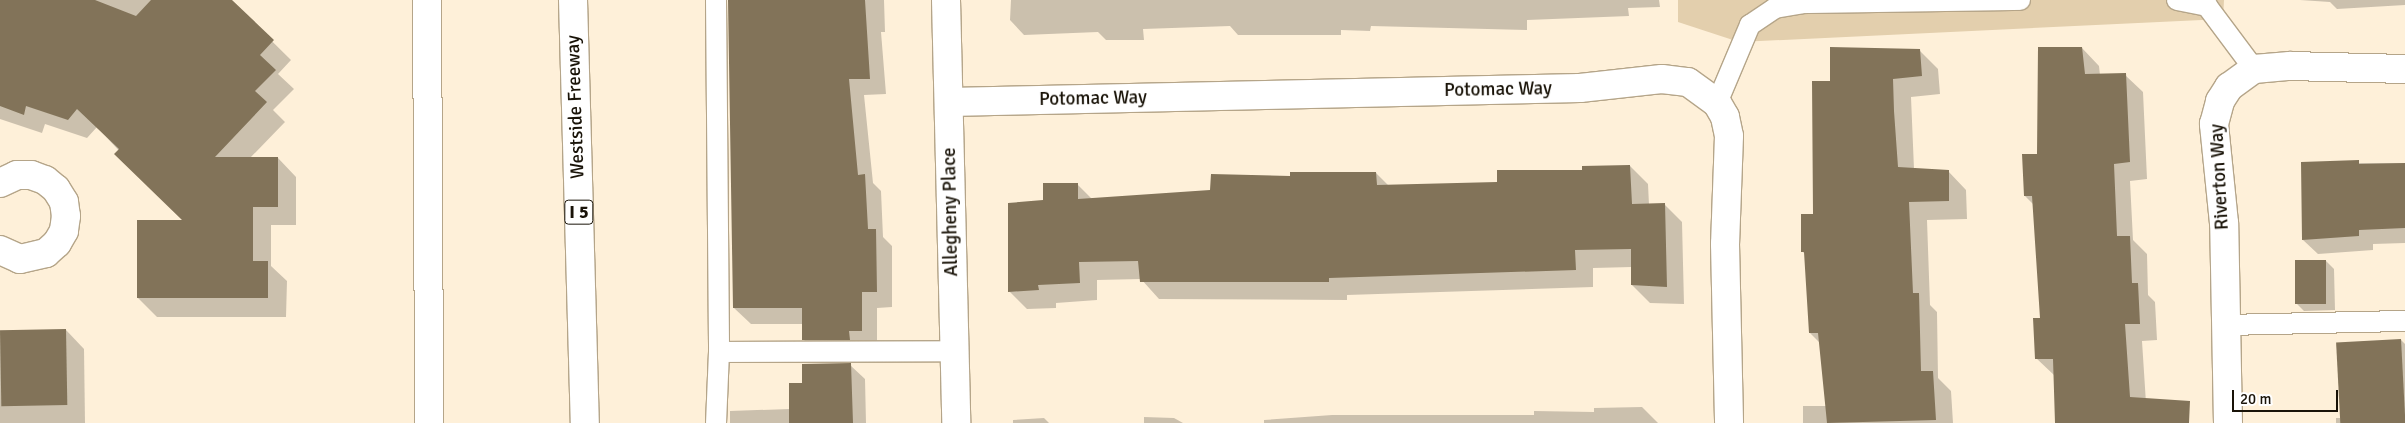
<!DOCTYPE html>
<html>
<head>
<meta charset="utf-8">
<style>
  body { margin:0 }
  #map { position:relative; width:2405px; height:423px; overflow:hidden; background:#fef0d9; font-family:Signika,sans-serif }
  div>[style] { position:absolute }
  [style*='--x'] { left:calc(var(--x)*1px); top:calc(var(--y)*1px); width:calc(var(--w)*1px); rotate:calc(var(--a)*1deg) }
  .green>* { inset:0; background:#e3cfad }
  .shadow>* { inset:0; background:#0003 }
  .building>* { inset:0; background:#827359; transform-origin:0 0 }
  .roads { filter:drop-shadow(1px 0 #b5a589) drop-shadow(-1px 0 #b5a589) drop-shadow(0 1px #b5a589) drop-shadow(0 -1px #b5a589) }
  .service>* { height:20px; margin:-10px; padding:0 10px; transform-origin:10px; border-radius:10px; background:#fff }
  .minor>* { height:28px; margin:-14px; padding:0 14px; transform-origin:14px; border-radius:14px; background:#fff }
  .motorway>* { height:28px; margin:-14px; padding:0 14px; transform-origin:14px; border-radius:14px; background:#fff }
  span { translate:-50% -50%; white-space:nowrap; text-align:center; line-height:1.15; -webkit-text-stroke:4.5px #fff; paint-order:stroke }
  .shield-label span { padding:1px 4px; background:#fff; border:1px solid; border-radius:4px; -webkit-text-stroke-width:0 }
  .shield-label { font-size:18px; color:#191308; font-weight:700 }
  .street-label { font-size:19px; color:#191308 }
  .scale { position:absolute; left:2232px; top:390px; width:106px; height:22px; box-sizing:border-box; border:2px solid #191308; border-top:0; padding-left:6px; font-size:15px; line-height:18px; white-space:nowrap; color:#191308; -webkit-text-stroke:4px #fff; paint-order:stroke }
</style>
</head>
<body>
<div id="map">
  <div class="green">
    <div style="clip-path:polygon(1678px 0,2224px 0,2223px 19px,1739px 42px,1678px 22px)"></div>
  </div>
  <div class="shadow">
    <div style="clip-path:polygon(0 0,230px 0,291px 60px,278px 74px,294px 89px,273px 110px,285px 122px,250px 158px,278px 158px,296px 177px,296px 225px,271px 225px,271px 266px,287px 281px,286px 317px,157px 317px,138px 298px,184px 221px,97px 127px,87px 138px,45px 124px,42px 133px,0 119px)"></div>
    <div style="clip-path:polygon(729px 0,884px 0,885px 32px,881px 32px,886px 94px,864px 95px,873px 183px,881px 191px,883px 237px,892px 246px,892px 307px,877px 308px,877px 347px,819px 355px,803px 339px,803px 324px,751px 324px,734px 308px)"></div>
    <div style="clip-path:polygon(1011px 0,1659px 0,1660px 7px,1628px 8px,1629px 16px,1527px 20px,1527px 30px,1371px 26px,1370px 31px,1341px 30px,1341px 35px,1238px 35px,1230px 26px,1143px 29px,1144px 40px,1106px 40px,1098px 32px,1024px 35px,1010px 20px)"></div>
    <div style="clip-path:polygon(2300px 0,2405px 0,2405px 5px,2337px 9px,2330px 2px)"></div>
    <div style="clip-path:polygon(2082px 48px,2099px 66px,2100px 75px,2125px 75px,2143px 92px,2147px 179px,2130px 181px,2133px 240px,2147px 254px,2148px 295px,2155px 302px,2157px 340px,2142px 341px,2146px 403px,2159px 423px,2056px 423px,2055px 376px,2036px 358px,2041px 319px,2034px 205px,2025px 196px)"></div>
    <div style="clip-path:polygon(1920px 51px,1938px 69px,1940px 94px,1911px 97px,1914px 169px,1948px 171px,1966px 190px,1967px 219px,1927px 220px,1930px 305px,1937px 312px,1938px 378px,1951px 391px,1953px 423px,1803px 423px,1803px 406px,1826px 406px,1820px 343px,1810px 333px,1805px 254px,1802px 251px,1814px 215px,1831px 82px)"></div>
    <div style="clip-path:polygon(2302px 163px,2405px 163px,2405px 243px,2373px 244px,2373px 250px,2318px 254px,2303px 240px)"></div>
    <div style="clip-path:polygon(1630px 166px,1648px 184px,1649px 205px,1664px 204px,1682px 222px,1684px 304px,1650px 303px,1632px 285px,1632px 267px,1593px 268px,1593px 287px,1347px 295px,1347px 300px,1159px 299px,1141px 279px,1097px 280px,1097px 300px,1056px 303px,1056px 308px,1027px 309px,1009px 291px,1044px 202px,1077px 184px,1092px 199px,1211px 192px,1291px 177px,1376px 173px,1389px 186px,1499px 183px)"></div>
    <div style="clip-path:polygon(2326px 261px,2334px 269px,2335px 310px,2304px 311px,2296px 303px)"></div>
    <div style="clip-path:polygon(66px 330px,84px 349px,85px 423px,0 423px,0 331px)"></div>
    <div style="clip-path:polygon(2401px 340px,2405px 344px,2405px 423px,2336px 423px,2336px 418px,2340px 418px)"></div>
    <div style="clip-path:polygon(850px 365px,865px 379px,866px 423px,730px 423px,730px 411px,790px 409px,803px 384px)"></div>
    <div style="clip-path:polygon(1642px 407px,1658px 423px,1264px 423px,1264px 420px,1332px 415px,1534px 415px,1534px 411px,1594px 412px,1594px 408px)"></div>
    <div style="clip-path:polygon(1144px 417px,1174px 418px,1183px 423px,1144px 423px)"></div>
    <div style="clip-path:polygon(1044px 418px,1049px 423px,1013px 423px,1013px 420px)"></div>
  </div>
  <div class="building">
    <div style="clip-path:polygon(0 0,95px 0,136px 16px,151px 0,232px 0,274px 40px,260px 55px,276px 70px,255px 91px,267px 102px,215px 157px,278px 157px,278px 207px,253px 207px,253px 261px,268px 261px,268px 298px,137px 298px,137px 220px,182px 220px,114px 154px,119px 149px,77px 109px,68px 120px,26px 106px,24px 115px,0 106px)"></div>
    <div style="clip-path:polygon(728px 0,865px 0,870px 79px,849px 79px,858px 175px,865px 174px,868px 229px,876px 229px,877px 292px,862px 292px,862px 331px,849px 331px,850px 340px,802px 340px,802px 308px,733px 308px)"></div>
    <div style="clip-path:polygon(1830px 47px,1920px 49px,1922px 76px,1893px 79px,1894px 111px,1898px 167px,1949px 170px,1949px 201px,1909px 202px,1913px 293px,1919px 293px,1921px 371px,1933px 371px,1936px 420px,1827px 423px,1818px 333px,1809px 333px,1804px 252px,1801px 252px,1801px 214px,1813px 214px,1812px 81px,1830px 81px)"></div>
    <div style="clip-path:polygon(2038px 47px,2082px 47px,2085px 74px,2126px 73px,2130px 162px,2114px 164px,2117px 236px,2130px 236px,2132px 283px,2138px 283px,2140px 324px,2125px 324px,2130px 397px,2190px 401px,2189px 423px,2055px 423px,2053px 359px,2035px 359px,2033px 318px,2040px 318px,2032px 196px,2024px 196px,2022px 154px,2037px 154px)"></div>
    <div style="clip-path:polygon(2359px 160px,2359px 164px,2405px 163px,2405px 228px,2359px 230px,2359px 236px,2302px 240px,2301px 162px)"></div>
    <div style="clip-path:polygon(1630px 165px,1632px 204px,1665px 203px,1667px 287px,1631px 285px,1631px 249px,1575px 250px,1576px 270px,1329px 278px,1329px 282px,1140px 282px,1138px 261px,1079px 262px,1080px 283px,1038px 285px,1039px 290px,1008px 292px,1008px 203px,1043px 200px,1043px 183px,1078px 183px,1078px 199px,1210px 190px,1211px 174px,1290px 176px,1290px 172px,1376px 172px,1377px 185px,1497px 182px,1497px 170px,1582px 170px,1582px 166px)"></div>
    <div style="left:2295px;top:260px;width:31px;height:44px"></div>
    <div style="left:66px;top:329px;width:76px;height:66px;rotate:89deg"></div>
    <div style="left:2401px;top:339px;width:84px;height:65px;rotate:87deg"></div>
    <div style="clip-path:polygon(851px 363px,853px 423px,789px 423px,789px 383px,802px 383px,802px 364px)"></div>
  </div>
  <div class="roads">
    <div class="service">
      <div style="--x:716;--y:0;--w:352;--a:89.5"></div>
      <div style="--x:719;--y:352;--w:71;--a:92.4"></div>
      <div style="--x:2177;--y:0;--w:31;--a:11"></div>
      <div style="--x:2207;--y:6;--w:79;--a:53.3"></div>
      <div style="--x:1717;--y:103;--w:85;--a:-67.1"></div>
      <div style="--x:1750;--y:25;--w:30;--a:-34"></div>
      <div style="--x:1775;--y:8;--w:27;--a:-10"></div>
      <div style="--x:1802;--y:3;--w:218;--a:-0.8"></div>
      <div style="--x:2226;--y:325;--w:179;--a:-1.3"></div>
      <div style="--x:719;--y:352;--w:235;--a:-0.2"></div>
    </div>
    <div class="minor">
      <div style="--x:946;--y:0;--w:423;--a:88.6"></div>
      <div style="--x:949;--y:102;--w:631;--a:-1.27"></div>
      <div style="--x:1580;--y:88;--w:82;--a:-6.3"></div>
      <div style="--x:1662;--y:79;--w:26;--a:7"></div>
      <div style="--x:1688;--y:82;--w:36;--a:36"></div>
      <div style="--x:1717;--y:103;--w:16;--a:60"></div>
      <div style="--x:1725;--y:117;--w:19;--a:78"></div>
      <div style="--x:1729;--y:136;--w:108;--a:92.1"></div>
      <div style="--x:1725;--y:244;--w:179;--a:88.7"></div>
      <div style="--x:0;--y:183;--w:19;--a:-25"></div>
      <div style="--x:17;--y:175;--w:14;--a:0"></div>
      <div style="--x:31;--y:175;--w:15;--a:20"></div>
      <div style="--x:45;--y:180;--w:14;--a:39"></div>
      <div style="--x:56;--y:189;--w:15;--a:58"></div>
      <div style="--x:64;--y:202;--w:14;--a:82"></div>
      <div style="--x:66;--y:216;--w:15;--a:98"></div>
      <div style="--x:64;--y:231;--w:14;--a:120"></div>
      <div style="--x:57;--y:243;--w:15;--a:138"></div>
      <div style="--x:46;--y:253;--w:27;--a:167"></div>
      <div style="--x:20;--y:259;--w:22;--a:-156"></div>
      <div style="--x:2228;--y:423;--w:200;--a:-91.1"></div>
      <div style="--x:2224;--y:223;--w:100;--a:-95.8"></div>
      <div style="--x:2214;--y:124;--w:24;--a:-75"></div>
      <div style="--x:2220;--y:101;--w:17;--a:-57"></div>
      <div style="--x:2229;--y:87;--w:31;--a:-36"></div>
      <div style="--x:2254;--y:69;--w:36;--a:-5"></div>
      <div style="--x:2290;--y:66;--w:115;--a:1.5"></div>
    </div>
    <div class="motorway">
      <div style="--x:427;--y:0;--w:423;--a:89.7"></div>
      <div style="--x:573;--y:0;--w:423;--a:88.4"></div>
    </div>
  </div>
  <div class="shield-label">
    <span style="left:579px;top:212px">I 5</span>
  </div>
  <div class="street-label">
    <span style="left:1498px;top:90px;rotate:-1deg">Potomac Way</span>
    <span style="left:1093px;top:99px;rotate:-1deg">Potomac Way</span>
    <span style="left:576px;top:107px;rotate:-92deg">Westside Freeway</span>
    <span style="left:2220px;top:177px;rotate:-93deg">Riverton Way</span>
    <span style="left:951px;top:212px;rotate:-91deg">Allegheny Place</span>
  </div>
  <div class="scale">20 m</div>
</div>
</body>
</html>
